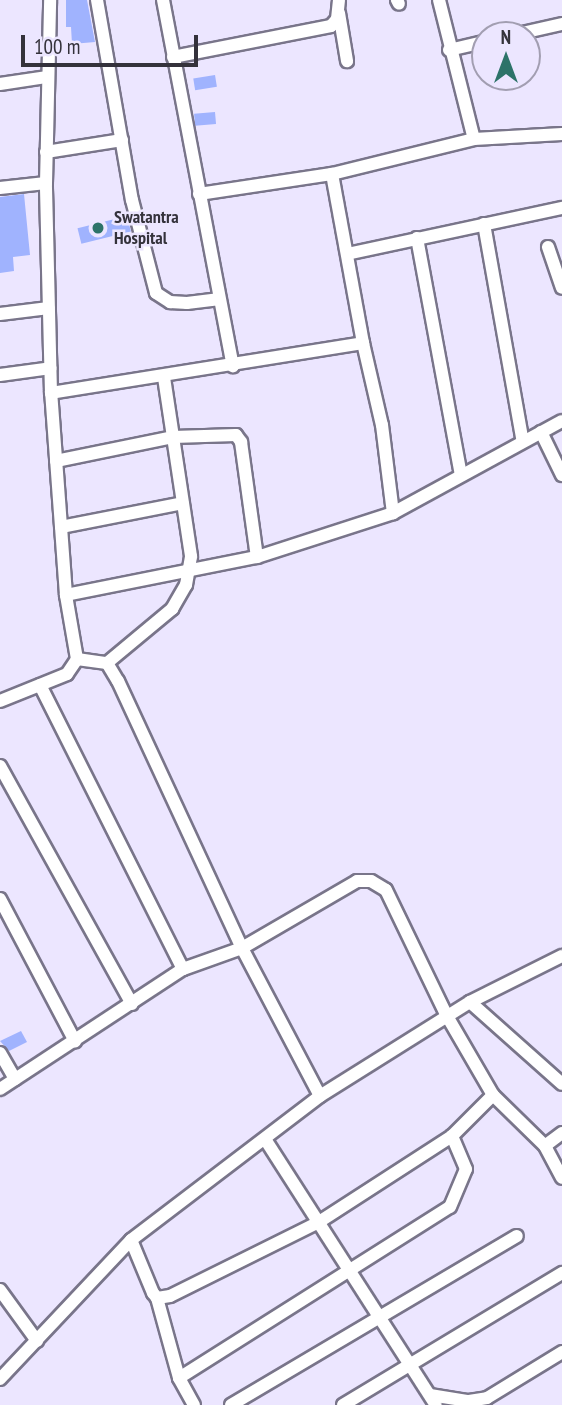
<!DOCTYPE html>
<html>
<head>
<meta charset="utf-8">
<style>
  body { margin:0 }
  #map { position:relative; width:562px; height:1405px; overflow:hidden; background:#ece6ff; font-family:"PT Sans Narrow",sans-serif }
  div>[style] { position:absolute }
  [style*='--x'] { left:calc(var(--x)*1px); top:calc(var(--y)*1px); width:calc(var(--w)*1px); rotate:calc(var(--a)*1deg) }
  .building>* { inset:0; background:#a0b3fe; transform-origin:0 0 }
  .roads { filter:drop-shadow(2px 0 #79758a) drop-shadow(-2px 0 #79758a) drop-shadow(0 2px #79758a) drop-shadow(0 -2px #79758a) }
  .minor>* { height:12px; margin:-6px; padding:0 6px; transform-origin:6px; border-radius:6px; background:#fff }
  .dots>* { width:19px; height:19px; translate:-50% -50%; box-sizing:border-box; border:4px solid #ece6ff; border-radius:50% }
  span { translate:-50% -50%; white-space:nowrap; text-align:center; line-height:1.15; -webkit-text-stroke:5px #ece6ff; paint-order:stroke }
  .poi-label { font-size:18px; color:#34323b; font-weight:700 }
  .left { translate:0 -50%; text-align:left }
  .north { position:absolute; left:471px; top:21px; width:70px; height:70px; box-sizing:border-box; background:#ece6ff; border:2px solid #a29eb1; border-radius:50%; rotate:0deg; font-size:19px; font-weight:700; line-height:28px; text-align:center; color:#34323b }
  .north::after { content:''; display:block; margin:auto; width:24px; height:32px; background:#2d7369; clip-path:polygon(50% 0,100% 100%,50% 72%,0 100%) }
  .scale { position:absolute; left:21px; top:35px; width:177px; height:32px; box-sizing:border-box; border:4px solid #34323b; border-top:0; padding-left:9px; font-size:21px; line-height:24px; white-space:nowrap; color:#34323b; -webkit-text-stroke:5px #ece6ff; paint-order:stroke }
</style>
</head>
<body>
<div id="map">
  <div class="building">
    <div style="clip-path:polygon(66px 0,87px 0,95px 42px,72px 44px,71px 27px,66px 27px)"></div>
    <div style="left:215px;top:75px;width:12px;height:22px;rotate:81deg"></div>
    <div style="left:215px;top:112px;width:12px;height:21px;rotate:85deg"></div>
    <div style="clip-path:polygon(24px 194px,30px 255px,13px 257px,14px 271px,0 273px,0 197px)"></div>
    <div style="left:127px;top:216px;width:16px;height:51px;rotate:76deg"></div>
    <div style="clip-path:polygon(21px 1031px,27px 1042px,9px 1051px,0 1041px)"></div>
  </div>
  <div class="roads">
    <div class="minor">
      <div style="--x:97;--y:0;--w:203;--a:80.1"></div>
      <div style="--x:132;--y:200;--w:96;--a:75.5"></div>
      <div style="--x:156;--y:293;--w:17;--a:33"></div>
      <div style="--x:170;--y:302;--w:17;--a:3"></div>
      <div style="--x:187;--y:303;--w:31;--a:-7"></div>
      <div style="--x:163;--y:0;--w:373;--a:79.2"></div>
      <div style="--x:397;--y:0;--w:4;--a:63"></div>
      <div style="--x:439;--y:0;--w:143;--a:75.9"></div>
      <div style="--x:339;--y:13;--w:49;--a:80.5"></div>
      <div style="--x:513;--y:35;--w:50;--a:-12.7"></div>
      <div style="--x:449;--y:50;--w:37;--a:-13"></div>
      <div style="--x:173;--y:57;--w:161;--a:-11.1"></div>
      <div style="--x:331;--y:26;--w:9;--a:-49"></div>
      <div style="--x:337;--y:19;--w:19;--a:-84"></div>
      <div style="--x:0;--y:84;--w:48;--a:-8.5"></div>
      <div style="--x:46;--y:152;--w:77;--a:-9"></div>
      <div style="--x:0;--y:188;--w:46;--a:-6.2"></div>
      <div style="--x:199;--y:194;--w:134;--a:-8.6"></div>
      <div style="--x:332;--y:174;--w:146;--a:-13.8"></div>
      <div style="--x:474;--y:139;--w:88;--a:-3.3"></div>
      <div style="--x:484;--y:224;--w:221;--a:79.9"></div>
      <div style="--x:417;--y:238;--w:241;--a:79.5"></div>
      <div style="--x:548;--y:247;--w:43;--a:71.1"></div>
      <div style="--x:347;--y:254;--w:220;--a:-12.1"></div>
      <div style="--x:0;--y:314;--w:49;--a:-7"></div>
      <div style="--x:363;--y:343;--w:84;--a:77"></div>
      <div style="--x:382;--y:425;--w:89;--a:82.9"></div>
      <div style="--x:0;--y:375;--w:51;--a:-7.8"></div>
      <div style="--x:51;--y:393;--w:316;--a:-9.1"></div>
      <div style="--x:363;--y:343;--w:172;--a:-100.4"></div>
      <div style="--x:541;--y:432;--w:48;--a:64"></div>
      <div style="--x:56;--y:461;--w:119;--a:-11.6"></div>
      <div style="--x:173;--y:437;--w:63;--a:-1.8"></div>
      <div style="--x:236;--y:435;--w:9;--a:54"></div>
      <div style="--x:241;--y:442;--w:116;--a:82.1"></div>
      <div style="--x:61;--y:527;--w:124;--a:-11.1"></div>
      <div style="--x:66;--y:595;--w:195;--a:-11.3"></div>
      <div style="--x:257;--y:557;--w:143;--a:-17.9"></div>
      <div style="--x:393;--y:513;--w:192;--a:-28.6"></div>
      <div style="--x:77;--y:659;--w:30;--a:8"></div>
      <div style="--x:107;--y:663;--w:21;--a:59"></div>
      <div style="--x:118;--y:681;--w:294;--a:65.1"></div>
      <div style="--x:242;--y:948;--w:167;--a:62.2"></div>
      <div style="--x:107;--y:663;--w:85;--a:-39.7"></div>
      <div style="--x:172;--y:609;--w:28;--a:-60"></div>
      <div style="--x:186;--y:585;--w:29;--a:-80"></div>
      <div style="--x:191;--y:556;--w:181;--a:-98.6"></div>
      <div style="--x:40;--y:685;--w:318;--a:63.3"></div>
      <div style="--x:183;--y:969;--w:63;--a:-19.6"></div>
      <div style="--x:242;--y:948;--w:133;--a:-30.2"></div>
      <div style="--x:357;--y:881;--w:14;--a:0"></div>
      <div style="--x:371;--y:881;--w:17;--a:31"></div>
      <div style="--x:386;--y:890;--w:140;--a:64.2"></div>
      <div style="--x:447;--y:1016;--w:91;--a:59.8"></div>
      <div style="--x:493;--y:1095;--w:58;--a:135"></div>
      <div style="--x:452;--y:1136;--w:158;--a:147.1"></div>
      <div style="--x:319;--y:1222;--w:166;--a:153.6"></div>
      <div style="--x:170;--y:1296;--w:13;--a:171"></div>
      <div style="--x:157;--y:1298;--w:6;--a:-129"></div>
      <div style="--x:153;--y:1293;--w:57;--a:-112.5"></div>
      <div style="--x:0;--y:701;--w:72;--a:-21.9"></div>
      <div style="--x:67;--y:674;--w:18;--a:-56"></div>
      <div style="--x:77;--y:659;--w:65;--a:-99.8"></div>
      <div style="--x:66;--y:595;--w:203;--a:-94.2"></div>
      <div style="--x:51;--y:393;--w:210;--a:-91.4"></div>
      <div style="--x:46;--y:183;--w:183;--a:-88.7"></div>
      <div style="--x:0;--y:766;--w:272;--a:61"></div>
      <div style="--x:0;--y:899;--w:161;--a:62.2"></div>
      <div style="--x:470;--y:1002;--w:123;--a:41.7"></div>
      <div style="--x:0;--y:1053;--w:30;--a:60"></div>
      <div style="--x:0;--y:1089;--w:219;--a:-33.3"></div>
      <div style="--x:493;--y:1095;--w:73;--a:44.4"></div>
      <div style="--x:562;--y:1133;--w:21;--a:143"></div>
      <div style="--x:545;--y:1146;--w:36;--a:62"></div>
      <div style="--x:265;--y:1139;--w:316;--a:57.3"></div>
      <div style="--x:0;--y:1290;--w:63;--a:54"></div>
      <div style="--x:157;--y:1298;--w:83;--a:74.6"></div>
      <div style="--x:179;--y:1378;--w:31;--a:61"></div>
      <div style="--x:179;--y:1378;--w:320;--a:-32.3"></div>
      <div style="--x:450;--y:1207;--w:41;--a:-67.2"></div>
      <div style="--x:466;--y:1169;--w:36;--a:-113"></div>
      <div style="--x:0;--y:1379;--w:191;--a:-46.7"></div>
      <div style="--x:131;--y:1240;--w:238;--a:-37.3"></div>
      <div style="--x:320;--y:1096;--w:177;--a:-32.1"></div>
      <div style="--x:470;--y:1002;--w:103;--a:-26.6"></div>
      <div style="--x:430;--y:1395;--w:39;--a:9"></div>
      <div style="--x:469;--y:1401;--w:18;--a:-9"></div>
      <div style="--x:487;--y:1398;--w:88;--a:-31.5"></div>
      <div style="--x:231;--y:1405;--w:332;--a:-30.6"></div>
      <div style="--x:343;--y:1405;--w:256;--a:-31.1"></div>
    </div>
  </div>
  <div class="dots">
    <div style="left:98px;top:228px;background:#2d7369"></div>
  </div>
  <div class="poi-label">
    <span class="left" style="left:114px;top:228px">Swatantra<br>Hospital</span>
  </div>
  <div class="north">N</div>
  <div class="scale">100 m</div>
</div>
</body>
</html>
